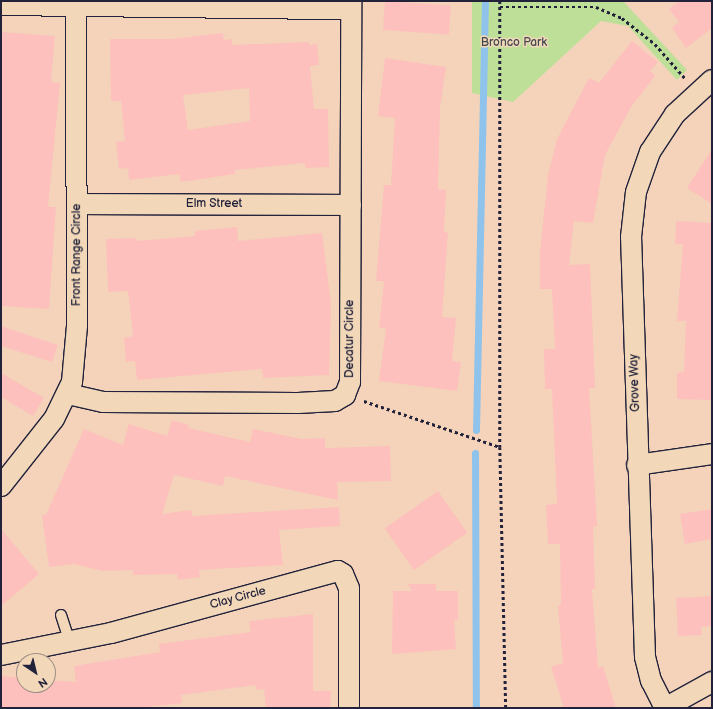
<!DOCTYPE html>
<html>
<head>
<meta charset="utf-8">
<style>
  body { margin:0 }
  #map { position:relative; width:713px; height:709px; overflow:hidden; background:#f4d3ba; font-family:"Balsamiq Sans",sans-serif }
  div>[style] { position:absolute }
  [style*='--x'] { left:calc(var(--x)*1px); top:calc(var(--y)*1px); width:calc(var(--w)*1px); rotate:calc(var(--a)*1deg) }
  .green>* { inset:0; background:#bddf98 }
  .stream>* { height:7px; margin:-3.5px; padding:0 3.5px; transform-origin:3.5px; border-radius:3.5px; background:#8fc3ec }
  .building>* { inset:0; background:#fdc0bc; transform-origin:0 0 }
  .path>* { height:2.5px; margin-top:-1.25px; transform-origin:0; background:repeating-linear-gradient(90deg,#22223b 0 3px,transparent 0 6px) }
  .roads { filter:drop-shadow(1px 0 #22223b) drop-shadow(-1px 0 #22223b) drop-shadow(0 1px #22223b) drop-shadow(0 -1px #22223b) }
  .lane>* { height:10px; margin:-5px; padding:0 5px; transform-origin:5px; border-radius:5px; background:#f2d8b9 }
  .street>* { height:20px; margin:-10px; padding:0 10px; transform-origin:10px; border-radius:10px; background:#f2d8b9 }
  span { translate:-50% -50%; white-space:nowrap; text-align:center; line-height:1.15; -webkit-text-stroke:3px #f2d8b9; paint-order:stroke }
  .park-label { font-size:12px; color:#41484e }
  .street-label { font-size:12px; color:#22223b }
  .frame { position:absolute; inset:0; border:2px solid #22223b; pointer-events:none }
  .north { position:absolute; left:16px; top:653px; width:40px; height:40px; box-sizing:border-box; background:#f2d8b9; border:1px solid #9f8f87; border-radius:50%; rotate:145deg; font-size:11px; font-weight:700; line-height:16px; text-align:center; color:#22223b }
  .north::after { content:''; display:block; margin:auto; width:14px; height:18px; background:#22223b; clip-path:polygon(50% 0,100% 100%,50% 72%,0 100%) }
</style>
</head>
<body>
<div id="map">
  <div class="green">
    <div style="clip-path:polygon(472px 1px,623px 1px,687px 70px,677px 80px,628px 26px,601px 21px,513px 102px,472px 93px)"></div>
  </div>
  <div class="stream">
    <div style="--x:476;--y:430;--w:429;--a:-88.8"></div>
    <div style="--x:475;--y:453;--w:255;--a:89.8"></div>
  </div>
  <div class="building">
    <div style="left:385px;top:1px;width:66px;height:29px;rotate:4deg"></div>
    <div style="clip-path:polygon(679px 1px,712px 1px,712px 28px,686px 48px,672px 28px,679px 22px,669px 9px)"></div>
    <div style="clip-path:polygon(1px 32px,55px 36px,51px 82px,60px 83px,48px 207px,56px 207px,49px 309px,1px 306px)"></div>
    <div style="clip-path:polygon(evenodd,223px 33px,224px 40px,232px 39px,232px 45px,309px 42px,309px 45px,317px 44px,319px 65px,310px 66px,314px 109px,328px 109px,329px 167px,305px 168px,305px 163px,235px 170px,235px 174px,181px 182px,179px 174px,129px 180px,128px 168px,119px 169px,116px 142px,125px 141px,121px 101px,111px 101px,110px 39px,172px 39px,223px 33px,249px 88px,250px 121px,188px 130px,183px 95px,249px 88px)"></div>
    <div style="clip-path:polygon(632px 41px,658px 62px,650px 71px,655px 76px,631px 107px,605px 155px,593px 223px,574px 221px,569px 265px,590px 264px,595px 388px,589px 388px,597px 526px,593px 527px,595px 589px,592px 589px,598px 668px,603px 666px,616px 708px,564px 708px,551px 667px,563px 663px,558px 606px,561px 605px,560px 544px,548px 544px,546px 505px,557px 504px,552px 389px,545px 389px,544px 349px,555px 349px,552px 289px,540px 289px,540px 252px,548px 175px,557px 139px,589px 78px,599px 83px)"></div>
    <div style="clip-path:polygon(385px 58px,446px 67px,440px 108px,438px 189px,446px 190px,444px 232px,448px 233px,442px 317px,456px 318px,452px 361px,461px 362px,457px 391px,379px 381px,386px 328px,379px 328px,384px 281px,376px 281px,384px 185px,391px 185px,395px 118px,378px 116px)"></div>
    <div style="clip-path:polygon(712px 149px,712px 204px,687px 188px)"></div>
    <div style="clip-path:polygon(676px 221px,712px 223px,712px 400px,677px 399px,677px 373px,684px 372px,686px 321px,677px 321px,683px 244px,675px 244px)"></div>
    <div style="clip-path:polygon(237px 227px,238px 241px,322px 233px,331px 304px,329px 375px,263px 378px,262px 369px,137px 380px,135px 361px,126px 362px,124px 338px,133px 336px,128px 291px,108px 292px,106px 239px,136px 238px,137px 241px,195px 236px,195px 231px)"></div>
    <div style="clip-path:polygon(1px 326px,58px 345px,52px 362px,1px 346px)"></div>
    <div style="clip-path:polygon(1px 373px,44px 398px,33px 416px,1px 397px)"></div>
    <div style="clip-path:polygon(172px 420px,189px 425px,188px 428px,250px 442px,253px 429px,302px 439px,325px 438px,325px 448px,390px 446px,391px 481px,337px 482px,338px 500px,225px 476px,223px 486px,174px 475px,162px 514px,191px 510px,192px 516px,339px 507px,340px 526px,279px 530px,283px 565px,199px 570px,200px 577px,178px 580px,177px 574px,133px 575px,133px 570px,103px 571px,74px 564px,49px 567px,42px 515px,46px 515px,84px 429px,123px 445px,129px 424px,167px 436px)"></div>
    <div style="left:438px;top:491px;width:51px;height:65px;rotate:55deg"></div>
    <div style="clip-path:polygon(712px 509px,712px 539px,685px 544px,680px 514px)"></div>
    <div style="clip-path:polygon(1px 529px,39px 574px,1px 606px)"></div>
    <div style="clip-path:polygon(408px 584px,436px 584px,436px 591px,458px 591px,458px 620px,454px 620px,456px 649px,392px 654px,393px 591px,412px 591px)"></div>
    <div style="clip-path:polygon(712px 596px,712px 626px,701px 627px,702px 635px,678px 636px,676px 598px)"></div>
    <div style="clip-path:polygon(313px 614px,313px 691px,331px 691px,330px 708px,266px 708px,264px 689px,257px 690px,256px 685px,181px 695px,182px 703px,140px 708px,1px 708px,1px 676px,24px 678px,24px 685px,48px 685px,48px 680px,76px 682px,74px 666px,160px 652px,159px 644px,251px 632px,249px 621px)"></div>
  </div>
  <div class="path">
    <div style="--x:500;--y:1;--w:446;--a:90"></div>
    <div style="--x:500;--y:447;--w:261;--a:88.7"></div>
    <div style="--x:500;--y:7;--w:96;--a:0"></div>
    <div style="--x:596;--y:7;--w:28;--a:23"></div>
    <div style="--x:622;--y:18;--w:42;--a:38.2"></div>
    <div style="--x:655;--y:44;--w:45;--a:48.6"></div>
    <div style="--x:364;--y:401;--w:144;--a:18.7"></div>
  </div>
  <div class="roads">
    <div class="lane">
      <div style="--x:61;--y:615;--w:29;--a:72"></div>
    </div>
    <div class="street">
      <div style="--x:1;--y:5;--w:350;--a:0.7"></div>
      <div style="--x:77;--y:204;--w:274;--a:0.2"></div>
      <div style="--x:68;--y:394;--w:36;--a:13"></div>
      <div style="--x:103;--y:402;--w:195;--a:0.3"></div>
      <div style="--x:298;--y:403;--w:37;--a:-3"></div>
      <div style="--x:335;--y:401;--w:12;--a:-31"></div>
      <div style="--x:345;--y:395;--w:14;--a:-69"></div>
      <div style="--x:350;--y:382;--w:381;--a:-89.8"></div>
      <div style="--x:637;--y:465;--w:76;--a:-8.3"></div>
      <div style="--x:1;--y:486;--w:85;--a:-51.7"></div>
      <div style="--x:54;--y:419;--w:41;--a:-64.1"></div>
      <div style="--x:72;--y:382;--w:56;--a:-84.9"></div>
      <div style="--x:77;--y:326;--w:325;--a:-90.2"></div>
      <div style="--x:1;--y:655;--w:112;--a:-11.3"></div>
      <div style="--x:111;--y:633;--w:235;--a:-15.3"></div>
      <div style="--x:338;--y:571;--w:6;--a:31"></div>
      <div style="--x:343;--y:574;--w:15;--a:67"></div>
      <div style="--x:349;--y:588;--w:120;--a:90"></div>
      <div style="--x:665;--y:708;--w:30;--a:-117"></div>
      <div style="--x:651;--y:681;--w:25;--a:-104"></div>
      <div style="--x:645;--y:657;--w:420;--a:-91.9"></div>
      <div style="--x:631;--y:237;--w:45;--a:-83.7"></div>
      <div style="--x:636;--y:192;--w:42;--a:-70.7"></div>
      <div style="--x:650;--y:152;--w:45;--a:-56.7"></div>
      <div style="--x:675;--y:114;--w:50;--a:-42.6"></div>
      <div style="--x:665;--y:708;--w:54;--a:-29"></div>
    </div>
  </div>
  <div class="park-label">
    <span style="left:514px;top:43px">Bronco Park</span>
  </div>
  <div class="street-label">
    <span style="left:214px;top:204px">Elm Street</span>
    <span style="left:77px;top:255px;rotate:-90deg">Front Range Circle</span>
    <span style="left:350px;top:339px;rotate:-90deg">Decatur Circle</span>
    <span style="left:635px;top:383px;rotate:-92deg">Grove Way</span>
    <span style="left:238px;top:598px;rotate:-15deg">Clay Circle</span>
  </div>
  <div class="frame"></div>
  <div class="north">N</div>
</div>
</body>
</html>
